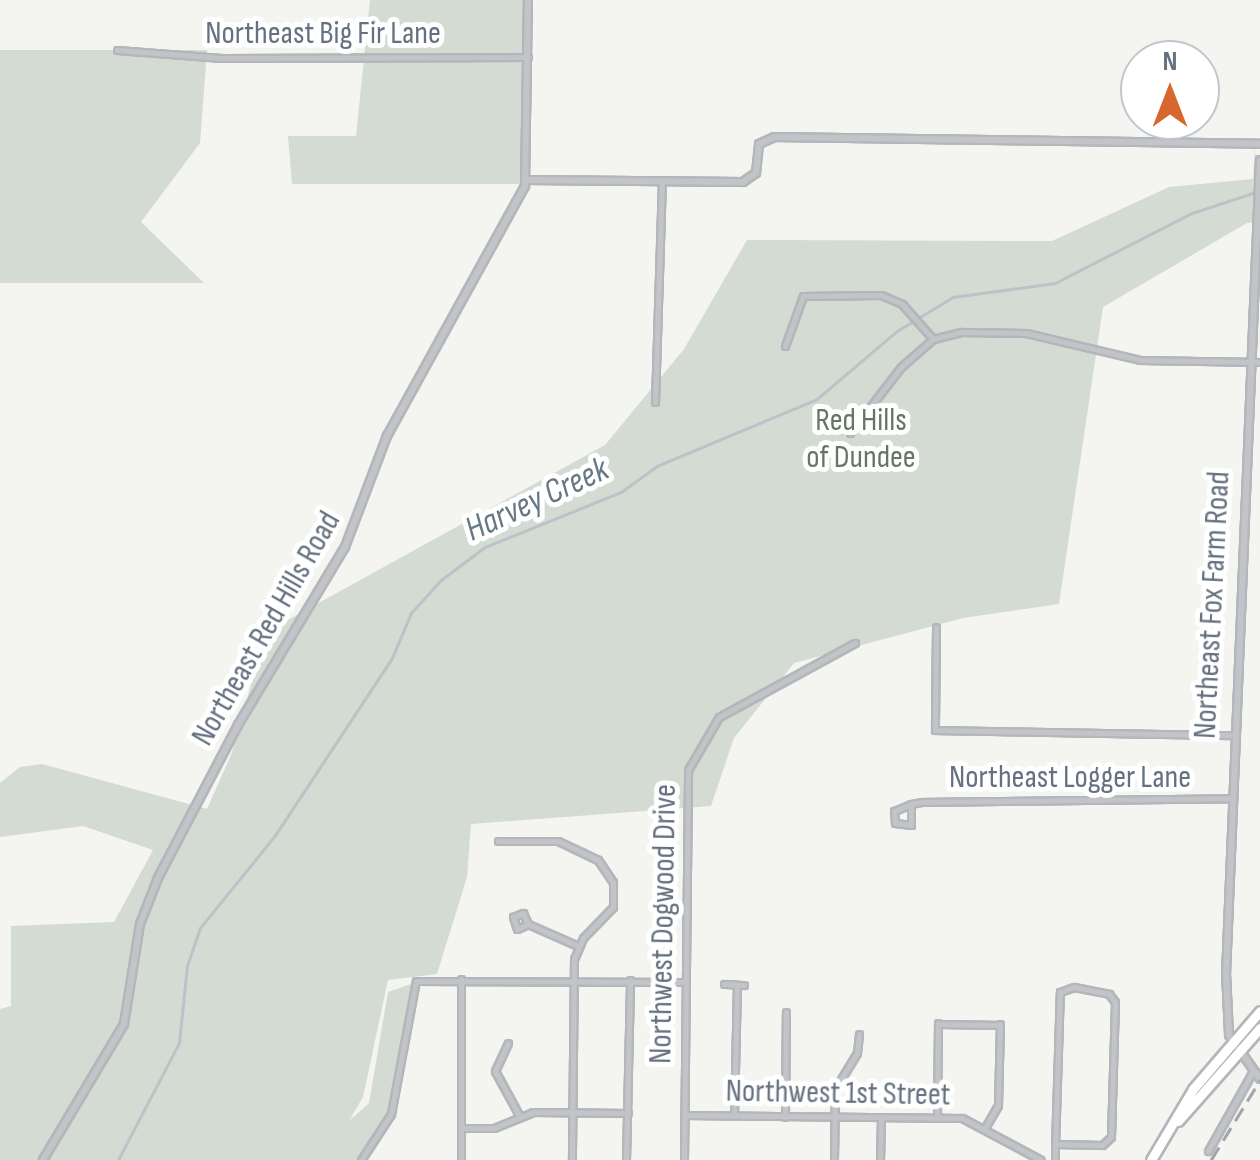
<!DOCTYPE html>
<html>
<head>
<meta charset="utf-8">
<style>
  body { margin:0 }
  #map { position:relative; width:1260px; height:1160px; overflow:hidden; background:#f4f4f1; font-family:"Sofia Sans Condensed",sans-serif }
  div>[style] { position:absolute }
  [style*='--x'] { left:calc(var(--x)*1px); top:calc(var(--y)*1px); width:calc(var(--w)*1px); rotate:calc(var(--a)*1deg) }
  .green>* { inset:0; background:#d4dbd2 }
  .stream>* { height:2.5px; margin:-1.25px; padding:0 1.25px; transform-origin:1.25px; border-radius:1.25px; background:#bbc3c8 }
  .roads { filter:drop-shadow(2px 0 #b3b6ba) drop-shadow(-2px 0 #b3b6ba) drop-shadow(0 2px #b3b6ba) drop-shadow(0 -2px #b3b6ba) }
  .minor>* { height:5px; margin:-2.5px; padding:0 2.5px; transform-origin:2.5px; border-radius:2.5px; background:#c2c4c8 }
  .tertiary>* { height:6px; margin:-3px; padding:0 3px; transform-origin:3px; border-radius:3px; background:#c2c4c8 }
  .primary>* { height:9px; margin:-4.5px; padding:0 4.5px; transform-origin:4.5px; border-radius:4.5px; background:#fff }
  .rail>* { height:2.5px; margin-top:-1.25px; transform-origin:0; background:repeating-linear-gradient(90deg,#a1a5ab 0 15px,transparent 0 23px) }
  span { translate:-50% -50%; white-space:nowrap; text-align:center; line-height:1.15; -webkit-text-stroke:10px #fff; paint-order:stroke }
  .street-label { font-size:32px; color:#657180 }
  .park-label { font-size:32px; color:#657763 }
  .water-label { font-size:35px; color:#667884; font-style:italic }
  .north { position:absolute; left:1120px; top:40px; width:100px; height:100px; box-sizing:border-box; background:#fff; border:2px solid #c1c6cc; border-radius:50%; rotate:0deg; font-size:28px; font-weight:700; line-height:40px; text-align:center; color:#657180 }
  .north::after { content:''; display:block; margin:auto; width:35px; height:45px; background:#d6682e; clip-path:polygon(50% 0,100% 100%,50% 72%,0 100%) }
</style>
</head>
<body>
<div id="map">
  <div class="green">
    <div style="clip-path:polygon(370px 0,523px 0,521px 184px,292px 184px,288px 136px,356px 136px)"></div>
    <div style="clip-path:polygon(0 50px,207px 50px,200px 143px,141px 222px,204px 283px,0 283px)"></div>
    <div style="clip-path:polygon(1255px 148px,1260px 222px,1247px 223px,1103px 307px,1059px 604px,963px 618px,794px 663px,734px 738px,711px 806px,471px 824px,467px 877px,437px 974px,388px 980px,363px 1097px,349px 1121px,369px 1103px,388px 992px,411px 984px,389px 1113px,360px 1160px,0 1160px,0 1009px,11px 1006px,11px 926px,114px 922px,153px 850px,83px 826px,0 837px,0 783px,20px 767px,42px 764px,207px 809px,231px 755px,266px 632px,605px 445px,684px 349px,747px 240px,1052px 241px,1169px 187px,1253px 179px)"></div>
  </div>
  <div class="stream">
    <div style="--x:118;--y:1160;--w:132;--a:-62.5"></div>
    <div style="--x:179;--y:1043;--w:77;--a:-84.1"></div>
    <div style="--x:187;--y:966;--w:40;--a:-71.1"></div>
    <div style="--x:200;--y:928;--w:121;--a:-51"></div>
    <div style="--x:276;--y:834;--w:211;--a:-56.6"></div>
    <div style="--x:392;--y:658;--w:49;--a:-67.1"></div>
    <div style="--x:411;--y:613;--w:45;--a:-47.7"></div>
    <div style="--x:441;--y:580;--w:55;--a:-36.9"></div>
    <div style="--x:485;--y:547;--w:147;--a:-22"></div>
    <div style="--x:621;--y:492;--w:44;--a:-35.8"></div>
    <div style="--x:657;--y:466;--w:173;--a:-22.7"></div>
    <div style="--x:817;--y:399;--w:105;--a:-40.4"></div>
    <div style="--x:897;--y:331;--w:66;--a:-31.3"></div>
    <div style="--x:953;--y:297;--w:103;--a:-7.8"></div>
    <div style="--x:1055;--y:283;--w:154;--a:-27.1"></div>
    <div style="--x:1192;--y:213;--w:71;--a:-18.2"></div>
  </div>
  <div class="roads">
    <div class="minor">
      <div style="--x:117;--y:50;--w:105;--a:4.4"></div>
      <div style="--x:222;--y:58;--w:306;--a:-0.2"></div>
      <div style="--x:785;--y:346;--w:53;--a:-70.2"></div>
      <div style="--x:803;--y:296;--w:78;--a:-0.7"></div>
      <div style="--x:881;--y:295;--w:23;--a:23"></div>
      <div style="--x:902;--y:304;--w:47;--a:48.5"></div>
      <div style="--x:933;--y:339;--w:30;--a:-14"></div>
      <div style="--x:962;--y:332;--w:64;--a:0.9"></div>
      <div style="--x:1026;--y:333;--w:117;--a:13.3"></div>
      <div style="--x:1140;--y:360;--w:120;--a:1"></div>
      <div style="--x:655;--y:402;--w:222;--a:-88.2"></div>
      <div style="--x:850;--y:433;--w:83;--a:-52.3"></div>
      <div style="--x:901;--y:367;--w:43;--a:-41.2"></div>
      <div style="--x:936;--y:627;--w:103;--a:90.6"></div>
      <div style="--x:935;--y:730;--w:297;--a:1"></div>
      <div style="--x:911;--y:804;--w:21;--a:90"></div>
      <div style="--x:911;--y:825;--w:16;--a:-173"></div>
      <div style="--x:895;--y:823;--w:12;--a:-95"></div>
      <div style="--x:894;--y:811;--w:18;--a:-22"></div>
      <div style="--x:911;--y:804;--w:10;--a:-11"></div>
      <div style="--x:921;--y:802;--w:309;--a:-0.7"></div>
      <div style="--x:498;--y:841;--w:60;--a:0"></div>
      <div style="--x:558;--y:841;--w:44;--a:25.4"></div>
      <div style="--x:598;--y:860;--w:27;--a:56"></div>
      <div style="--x:613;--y:882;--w:25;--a:90"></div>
      <div style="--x:613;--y:907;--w:43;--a:134.1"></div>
      <div style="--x:583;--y:938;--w:23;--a:113"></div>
      <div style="--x:574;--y:959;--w:201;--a:90.6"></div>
      <div style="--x:528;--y:924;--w:12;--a:156"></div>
      <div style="--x:517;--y:929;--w:13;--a:-108"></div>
      <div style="--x:513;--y:917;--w:11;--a:-22"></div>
      <div style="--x:523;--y:913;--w:12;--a:66"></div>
      <div style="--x:528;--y:924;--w:55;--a:23.7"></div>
      <div style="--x:724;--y:984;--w:20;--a:3"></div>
      <div style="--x:940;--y:1024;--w:59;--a:1"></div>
      <div style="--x:508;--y:1043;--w:31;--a:115"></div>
      <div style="--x:495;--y:1071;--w:50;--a:61.4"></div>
      <div style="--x:684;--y:1115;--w:278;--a:0.6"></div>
      <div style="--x:962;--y:1118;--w:89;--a:28"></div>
      <div style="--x:734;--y:1116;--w:131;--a:-88.7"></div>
      <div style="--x:785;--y:1117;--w:105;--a:-89.5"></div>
      <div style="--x:937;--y:1118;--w:95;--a:-89.4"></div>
      <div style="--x:986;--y:1126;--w:24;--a:-60"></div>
      <div style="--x:998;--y:1105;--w:81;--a:-88.6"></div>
      <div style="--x:462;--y:1128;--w:32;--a:0"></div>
      <div style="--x:494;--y:1128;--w:42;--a:-22.3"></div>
      <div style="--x:533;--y:1112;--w:95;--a:0.6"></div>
      <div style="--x:1208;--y:1151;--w:92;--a:-60.6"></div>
      <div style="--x:361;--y:1160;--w:55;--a:-56.9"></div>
      <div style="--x:391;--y:1114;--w:135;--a:-79.4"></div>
      <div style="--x:416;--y:981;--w:268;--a:0.2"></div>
      <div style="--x:461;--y:1160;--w:181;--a:-90"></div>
      <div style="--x:626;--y:1160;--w:180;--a:-88.7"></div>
      <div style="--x:684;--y:1160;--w:390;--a:-89.4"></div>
      <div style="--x:688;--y:770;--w:61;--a:-59.7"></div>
      <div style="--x:719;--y:717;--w:155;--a:-28.6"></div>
      <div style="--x:834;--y:1160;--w:71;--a:-89.2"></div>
      <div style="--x:835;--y:1089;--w:42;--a:-58.6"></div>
      <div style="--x:857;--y:1053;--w:19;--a:-84"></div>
      <div style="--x:880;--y:1160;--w:42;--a:-88.6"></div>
      <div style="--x:1055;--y:1160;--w:13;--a:-90"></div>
      <div style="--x:1055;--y:1147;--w:155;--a:-88.2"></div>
      <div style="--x:1060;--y:992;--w:15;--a:-20"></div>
      <div style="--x:1074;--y:987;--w:36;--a:11"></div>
      <div style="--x:1109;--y:994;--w:10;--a:53"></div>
      <div style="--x:1115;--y:1002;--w:135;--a:91.7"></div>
      <div style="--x:1111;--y:1137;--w:12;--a:138"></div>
      <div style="--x:1102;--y:1145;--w:47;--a:-178.8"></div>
    </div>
    <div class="tertiary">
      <div style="--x:1260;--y:160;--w:814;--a:92.39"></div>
      <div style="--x:1226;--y:973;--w:62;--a:87.2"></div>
      <div style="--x:1229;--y:1035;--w:54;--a:54.8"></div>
      <div style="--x:527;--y:180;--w:216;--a:0.5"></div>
      <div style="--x:743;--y:182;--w:16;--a:-35"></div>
      <div style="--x:756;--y:173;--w:29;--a:-84"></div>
      <div style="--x:759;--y:144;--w:17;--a:-24"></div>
      <div style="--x:775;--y:137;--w:485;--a:0.8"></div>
      <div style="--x:43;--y:1160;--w:158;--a:-59.2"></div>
      <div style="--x:124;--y:1024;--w:101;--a:-80.9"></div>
      <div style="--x:140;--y:924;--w:49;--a:-68.6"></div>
      <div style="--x:158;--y:878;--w:173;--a:-62.4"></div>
      <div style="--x:238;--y:725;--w:208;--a:-59"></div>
      <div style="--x:345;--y:547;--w:119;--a:-69.3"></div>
      <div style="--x:387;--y:436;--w:286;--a:-61.1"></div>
      <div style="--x:525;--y:186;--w:186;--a:-89.1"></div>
    </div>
    <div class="primary">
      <div style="--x:1178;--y:1121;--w:124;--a:-48.6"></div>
      <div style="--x:1151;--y:1160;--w:82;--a:-59.4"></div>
      <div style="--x:1193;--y:1089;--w:103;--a:-49.3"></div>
    </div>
  </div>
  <div class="rail">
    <div style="--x:1211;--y:1160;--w:94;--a:-58.5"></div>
  </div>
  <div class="street-label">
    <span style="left:323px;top:34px">Northeast Big Fir Lane</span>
    <span style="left:1213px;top:605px;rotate:-87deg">Northeast Fox Farm Road</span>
    <span style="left:267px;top:629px;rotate:-60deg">Northeast Red Hills Road</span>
    <span style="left:1070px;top:778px">Northeast Logger Lane</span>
    <span style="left:664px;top:924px;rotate:-89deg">Northwest Dogwood Drive</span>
    <span style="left:838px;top:1094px;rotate:1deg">Northwest 1st Street</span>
  </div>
  <div class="park-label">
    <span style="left:861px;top:440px">Red Hills<br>of Dundee</span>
  </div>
  <div class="water-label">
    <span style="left:537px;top:500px;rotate:-25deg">Harvey Creek</span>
  </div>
  <div class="north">N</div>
</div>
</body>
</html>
